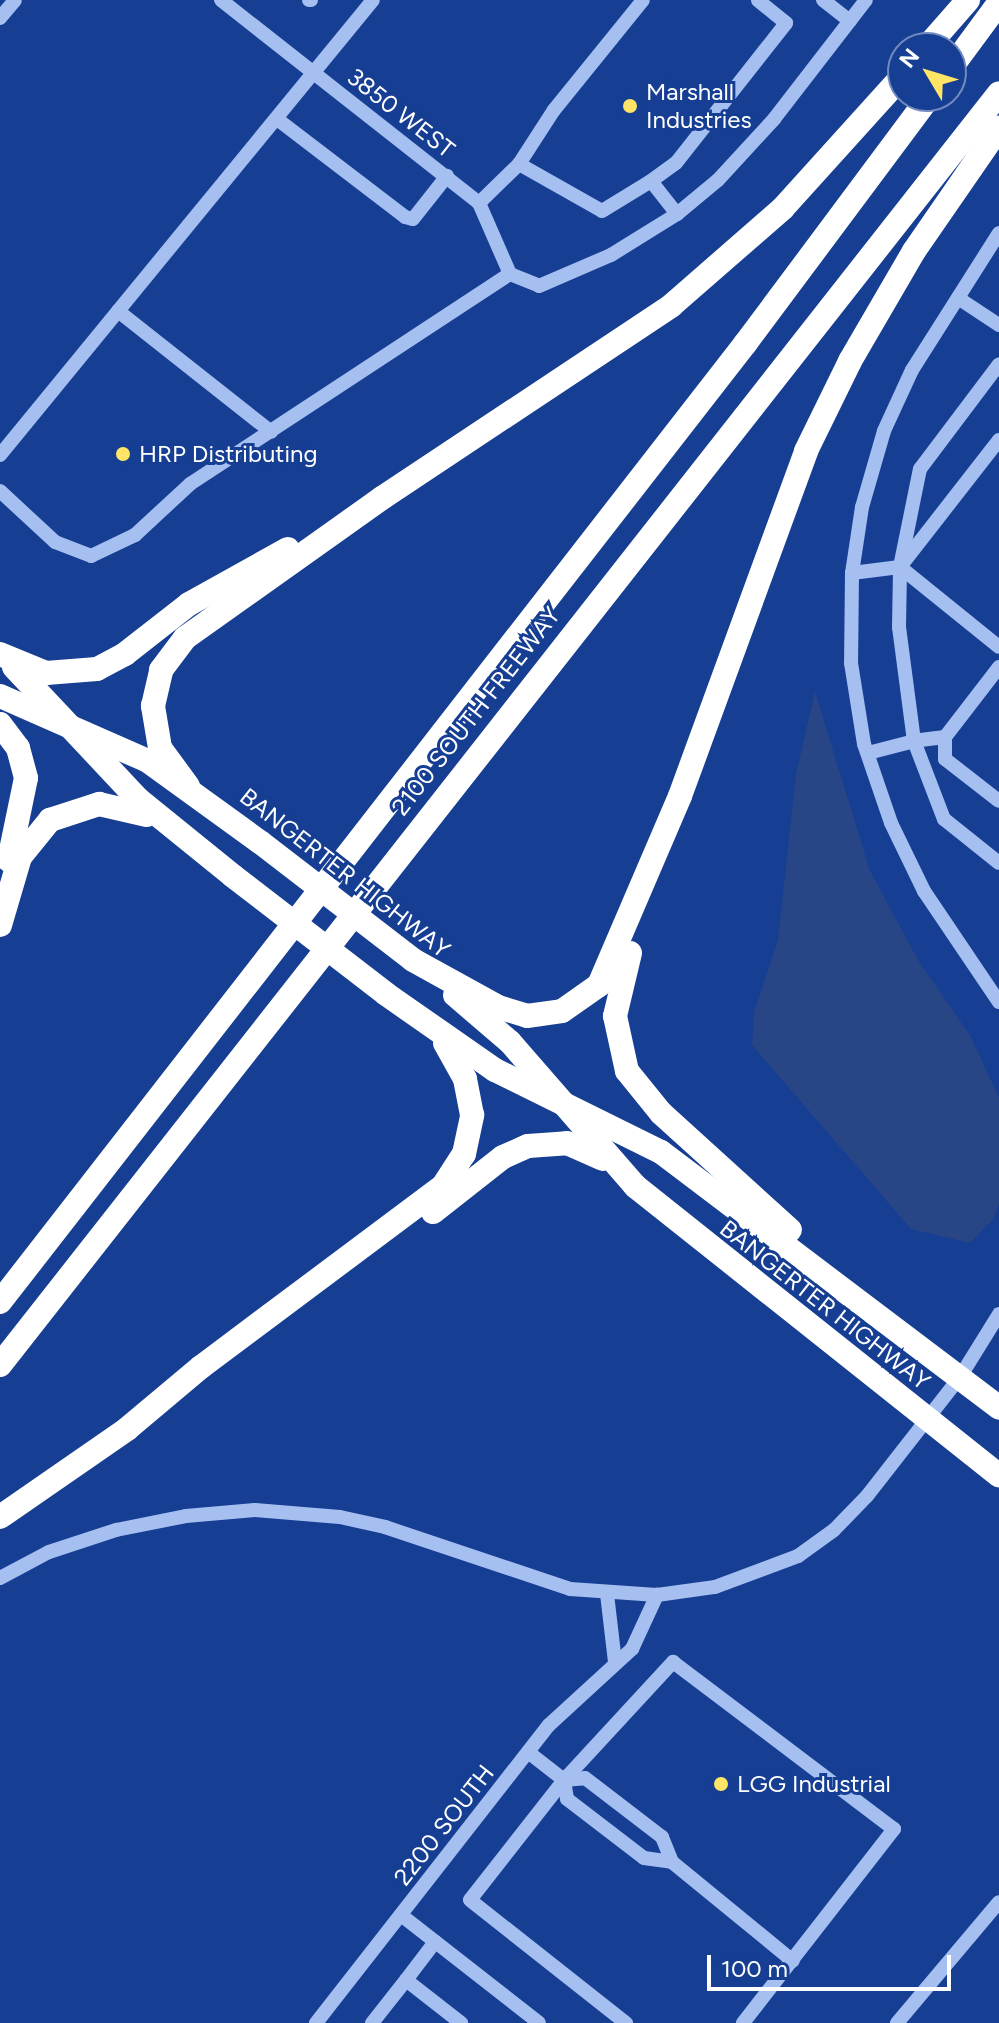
<!DOCTYPE html>
<html>
<head>
<meta charset="utf-8">
<style>
  body { margin:0 }
  #map { position:relative; width:999px; height:2023px; overflow:hidden; background:#163e93; font-family:Figtree,sans-serif }
  div>[style] { position:absolute }
  [style*='--x'] { left:calc(var(--x)*1px); top:calc(var(--y)*1px); width:calc(var(--w)*1px); rotate:calc(var(--a)*1deg) }
  .water>* { inset:0; background:#284686 }
  .minor>* { height:14px; margin:-7px; padding:0 7px; transform-origin:7px; border-radius:7px; background:#a5bff1 }
  .highway>* { height:24px; margin:-12px; padding:0 12px; transform-origin:12px; border-radius:12px; background:#fff }
  .highway-bridge>* { height:24px; margin:-12px; padding:0 12px; transform-origin:12px; border-radius:12px; background:#fff }
  .dots>* { width:22px; height:22px; translate:-50% -50%; box-sizing:border-box; border:4px solid #163e93; border-radius:50% }
  span { translate:-50% -50%; white-space:nowrap; text-align:center; line-height:1.15; -webkit-text-stroke:6px #163e93; paint-order:stroke }
  .poi-label { font-size:24px; color:#fff }
  .left { translate:0 -50%; text-align:left }
  .street-label { font-size:24px; color:#fff }
  .north { position:absolute; left:887px; top:32px; width:80px; height:80px; box-sizing:border-box; background:#163e93; border:2px solid #738bbe; border-radius:50%; rotate:308deg; font-size:22px; font-weight:700; line-height:32px; text-align:center; color:#fff }
  .north::after { content:''; display:block; margin:auto; width:28px; height:36px; background:#ffe465; clip-path:polygon(50% 0,100% 100%,50% 72%,0 100%) }
  .scale { position:absolute; left:707px; top:1955px; width:244px; height:36px; box-sizing:border-box; border:4px solid #fff; border-top:0; padding-left:10px; font-size:24px; line-height:28px; white-space:nowrap; color:#fff; -webkit-text-stroke:6px #163e93; paint-order:stroke }
</style>
</head>
<body>
<div id="map">
  <div class="water">
    <div style="clip-path:polygon(815px 692px,870px 871px,918px 960px,971px 1037px,999px 1098px,999px 1204px,993px 1219px,970px 1243px,911px 1229px,752px 1045px,754px 1012px,778px 940px,796px 774px)"></div>
  </div>
  <div class="minor">
    <div style="--x:221;--y:0;--w:328;--a:38.2"></div>
    <div style="--x:479;--y:203;--w:77;--a:66.4"></div>
    <div style="--x:510;--y:274;--w:31;--a:22"></div>
    <div style="--x:539;--y:286;--w:78;--a:-23.3"></div>
    <div style="--x:611;--y:255;--w:78;--a:-31.8"></div>
    <div style="--x:677;--y:214;--w:53;--a:-39.7"></div>
    <div style="--x:718;--y:180;--w:83;--a:-47.4"></div>
    <div style="--x:774;--y:119;--w:150;--a:-52.3"></div>
    <div style="--x:309;--y:0;--w:2;--a:0"></div>
    <div style="--x:823;--y:0;--w:34;--a:38"></div>
    <div style="--x:0;--y:18;--w:23;--a:-50"></div>
    <div style="--x:277;--y:119;--w:161;--a:37.4"></div>
    <div style="--x:405;--y:217;--w:8;--a:14"></div>
    <div style="--x:413;--y:219;--w:55;--a:-51.7"></div>
    <div style="--x:519;--y:164;--w:95;--a:29.5"></div>
    <div style="--x:602;--y:211;--w:57;--a:-31.5"></div>
    <div style="--x:651;--y:181;--w:31;--a:-36"></div>
    <div style="--x:676;--y:163;--w:178;--a:-51.8"></div>
    <div style="--x:786;--y:23;--w:36;--a:-141"></div>
    <div style="--x:651;--y:181;--w:42;--a:51.8"></div>
    <div style="--x:479;--y:203;--w:56;--a:-44.3"></div>
    <div style="--x:519;--y:164;--w:64;--a:-57.1"></div>
    <div style="--x:554;--y:110;--w:141;--a:-51"></div>
    <div style="--x:999;--y:233;--w:162;--a:122.4"></div>
    <div style="--x:912;--y:370;--w:67;--a:114.7"></div>
    <div style="--x:884;--y:431;--w:79;--a:106.1"></div>
    <div style="--x:862;--y:507;--w:67;--a:98.6"></div>
    <div style="--x:852;--y:573;--w:90;--a:90.6"></div>
    <div style="--x:851;--y:663;--w:82;--a:80.9"></div>
    <div style="--x:864;--y:744;--w:83;--a:71.1"></div>
    <div style="--x:891;--y:823;--w:76;--a:64.1"></div>
    <div style="--x:924;--y:891;--w:134;--a:56"></div>
    <div style="--x:958;--y:298;--w:49;--a:33.4"></div>
    <div style="--x:118;--y:311;--w:195;--a:38.3"></div>
    <div style="--x:0;--y:455;--w:588;--a:-50.66"></div>
    <div style="--x:0;--y:491;--w:75;--a:42.8"></div>
    <div style="--x:55;--y:542;--w:39;--a:21"></div>
    <div style="--x:91;--y:556;--w:49;--a:-25.5"></div>
    <div style="--x:135;--y:535;--w:75;--a:-42.8"></div>
    <div style="--x:190;--y:484;--w:383;--a:-33.3"></div>
    <div style="--x:900;--y:567;--w:127;--a:38.9"></div>
    <div style="--x:852;--y:573;--w:48;--a:-7.1"></div>
    <div style="--x:900;--y:567;--w:161;--a:-52.1"></div>
    <div style="--x:999;--y:667;--w:88;--a:127.6"></div>
    <div style="--x:945;--y:737;--w:31;--a:173"></div>
    <div style="--x:914;--y:741;--w:84;--a:69"></div>
    <div style="--x:944;--y:819;--w:70;--a:38.7"></div>
    <div style="--x:945;--y:737;--w:22;--a:90"></div>
    <div style="--x:945;--y:759;--w:68;--a:37.9"></div>
    <div style="--x:868;--y:753;--w:48;--a:-14.6"></div>
    <div style="--x:914;--y:741;--w:115;--a:-97.5"></div>
    <div style="--x:899;--y:627;--w:60;--a:-89"></div>
    <div style="--x:900;--y:567;--w:100;--a:-78.5"></div>
    <div style="--x:920;--y:469;--w:131;--a:-53"></div>
    <div style="--x:0;--y:1578;--w:55;--a:-28"></div>
    <div style="--x:49;--y:1552;--w:71;--a:-18.2"></div>
    <div style="--x:116;--y:1530;--w:71;--a:-11.3"></div>
    <div style="--x:186;--y:1516;--w:69;--a:-5"></div>
    <div style="--x:255;--y:1510;--w:85;--a:4.7"></div>
    <div style="--x:340;--y:1517;--w:46;--a:12.5"></div>
    <div style="--x:385;--y:1527;--w:195;--a:18.5"></div>
    <div style="--x:570;--y:1589;--w:87;--a:3.9"></div>
    <div style="--x:657;--y:1595;--w:59;--a:-7.9"></div>
    <div style="--x:715;--y:1587;--w:89;--a:-20.5"></div>
    <div style="--x:798;--y:1556;--w:44;--a:-35.8"></div>
    <div style="--x:834;--y:1530;--w:47;--a:-45.9"></div>
    <div style="--x:867;--y:1496;--w:151;--a:-52"></div>
    <div style="--x:960;--y:1377;--w:74;--a:-58.2"></div>
    <div style="--x:607;--y:1594;--w:68;--a:83.3"></div>
    <div style="--x:528;--y:1752;--w:46;--a:37.9"></div>
    <div style="--x:564;--y:1780;--w:152;--a:128.1"></div>
    <div style="--x:470;--y:1900;--w:199;--a:38.3"></div>
    <div style="--x:564;--y:1780;--w:161;--a:-47.3"></div>
    <div style="--x:673;--y:1662;--w:277;--a:37.1"></div>
    <div style="--x:894;--y:1829;--w:246;--a:127.9"></div>
    <div style="--x:564;--y:1780;--w:21;--a:-5"></div>
    <div style="--x:585;--y:1778;--w:97;--a:37.5"></div>
    <div style="--x:662;--y:1837;--w:27;--a:68"></div>
    <div style="--x:672;--y:1862;--w:156;--a:39.3"></div>
    <div style="--x:564;--y:1780;--w:19;--a:81"></div>
    <div style="--x:567;--y:1799;--w:97;--a:37.5"></div>
    <div style="--x:644;--y:1858;--w:28;--a:8"></div>
    <div style="--x:401;--y:1915;--w:175;--a:38"></div>
    <div style="--x:406;--y:1980;--w:48;--a:-52.7"></div>
    <div style="--x:316;--y:2023;--w:378;--a:-52"></div>
    <div style="--x:549;--y:1725;--w:113;--a:-42.5"></div>
    <div style="--x:632;--y:1649;--w:60;--a:-65.2"></div>
    <div style="--x:372;--y:2023;--w:55;--a:-51.7"></div>
    <div style="--x:406;--y:1980;--w:70;--a:38"></div>
    <div style="--x:897;--y:2023;--w:158;--a:-49.9"></div>
  </div>
  <div class="highway">
    <div style="--x:926;--y:48;--w:64;--a:-48.8"></div>
    <div style="--x:951;--y:68;--w:81;--a:-53.6"></div>
    <div style="--x:0;--y:654;--w:50;--a:22.4"></div>
    <div style="--x:46;--y:673;--w:51;--a:-4.5"></div>
    <div style="--x:97;--y:669;--w:32;--a:-28"></div>
    <div style="--x:125;--y:654;--w:81;--a:-38"></div>
    <div style="--x:189;--y:604;--w:113;--a:-29.1"></div>
    <div style="--x:14;--y:667;--w:181;--a:46.8"></div>
    <div style="--x:138;--y:799;--w:122;--a:39"></div>
    <div style="--x:0;--y:696;--w:162;--a:23.7"></div>
    <div style="--x:148;--y:761;--w:138;--a:35.9"></div>
    <div style="--x:0;--y:724;--w:30;--a:53"></div>
    <div style="--x:18;--y:748;--w:31;--a:75"></div>
    <div style="--x:26;--y:778;--w:84;--a:101.7"></div>
    <div style="--x:188;--y:786;--w:47;--a:-126.4"></div>
    <div style="--x:160;--y:748;--w:43;--a:-99.5"></div>
    <div style="--x:153;--y:706;--w:37;--a:-77"></div>
    <div style="--x:161;--y:670;--w:40;--a:-53"></div>
    <div style="--x:185;--y:638;--w:242;--a:-35.4"></div>
    <div style="--x:382;--y:498;--w:348;--a:-33.6"></div>
    <div style="--x:672;--y:305;--w:147;--a:-41.1"></div>
    <div style="--x:783;--y:208;--w:179;--a:-47.9"></div>
    <div style="--x:0;--y:925;--w:71;--a:-73.6"></div>
    <div style="--x:20;--y:857;--w:48;--a:-51"></div>
    <div style="--x:50;--y:820;--w:52;--a:-18.1"></div>
    <div style="--x:99;--y:804;--w:49;--a:12.9"></div>
    <div style="--x:630;--y:953;--w:65;--a:103.4"></div>
    <div style="--x:615;--y:1016;--w:56;--a:77.7"></div>
    <div style="--x:627;--y:1071;--w:54;--a:51"></div>
    <div style="--x:661;--y:1113;--w:174;--a:42.2"></div>
    <div style="--x:413;--y:960;--w:97;--a:28.9"></div>
    <div style="--x:498;--y:1007;--w:30;--a:17"></div>
    <div style="--x:527;--y:1016;--w:35;--a:-8"></div>
    <div style="--x:562;--y:1011;--w:45;--a:-35.1"></div>
    <div style="--x:599;--y:985;--w:206;--a:-66.8"></div>
    <div style="--x:680;--y:796;--w:367;--a:-69.9"></div>
    <div style="--x:806;--y:451;--w:100;--a:-63.9"></div>
    <div style="--x:850;--y:361;--w:127;--a:-59.8"></div>
    <div style="--x:914;--y:251;--w:150;--a:-55.4"></div>
    <div style="--x:386;--y:994;--w:133;--a:34.9"></div>
    <div style="--x:495;--y:1070;--w:185;--a:26.3"></div>
    <div style="--x:661;--y:1152;--w:424;--a:37.1"></div>
    <div style="--x:455;--y:995;--w:72;--a:40.5"></div>
    <div style="--x:510;--y:1042;--w:191;--a:49"></div>
    <div style="--x:635;--y:1186;--w:465;--a:38.5"></div>
    <div style="--x:433;--y:1212;--w:89;--a:-38.2"></div>
    <div style="--x:503;--y:1157;--w:27;--a:-24"></div>
    <div style="--x:528;--y:1146;--w:39;--a:-4"></div>
    <div style="--x:567;--y:1143;--w:39;--a:24"></div>
    <div style="--x:0;--y:1302;--w:1214;--a:-52.13"></div>
    <div style="--x:745;--y:344;--w:309;--a:-53.3"></div>
    <div style="--x:0;--y:1365;--w:1617;--a:-51.85"></div>
    <div style="--x:0;--y:1517;--w:155;--a:-34.7"></div>
    <div style="--x:127;--y:1429;--w:97;--a:-40"></div>
    <div style="--x:201;--y:1367;--w:302;--a:-36.8"></div>
    <div style="--x:443;--y:1186;--w:38;--a:-57"></div>
    <div style="--x:464;--y:1154;--w:40;--a:-78"></div>
    <div style="--x:472;--y:1115;--w:37;--a:-101"></div>
    <div style="--x:465;--y:1079;--w:41;--a:-119.1"></div>
  </div>
  <div class="highway-bridge">
    <div style="--x:260;--y:842;--w:193;--a:37.6"></div>
    <div style="--x:233;--y:876;--w:193;--a:37.6"></div>
  </div>
  <div class="dots">
    <div style="left:630px;top:106px;background:#ffe465"></div>
    <div style="left:123px;top:454px;background:#ffe465"></div>
    <div style="left:721px;top:1784px;background:#ffe465"></div>
  </div>
  <div class="poi-label">
    <span class="left" style="left:646px;top:106px">Marshall<br>Industries</span>
    <span class="left" style="left:139px;top:454px">HRP Distributing</span>
    <span class="left" style="left:737px;top:1784px">LGG Industrial</span>
  </div>
  <div class="street-label">
    <span style="left:401px;top:113px;rotate:38deg">3850 WEST</span>
    <span style="left:476px;top:711px;rotate:-52deg">2100 SOUTH FREEWAY</span>
    <span style="left:345px;top:873px;rotate:38deg">BANGERTER HIGHWAY</span>
    <span style="left:825px;top:1305px;rotate:38deg">BANGERTER HIGHWAY</span>
    <span style="left:444px;top:1825px;rotate:-52deg">2200 SOUTH</span>
  </div>
  <div class="north">N</div>
  <div class="scale">100 m</div>
</div>
</body>
</html>
